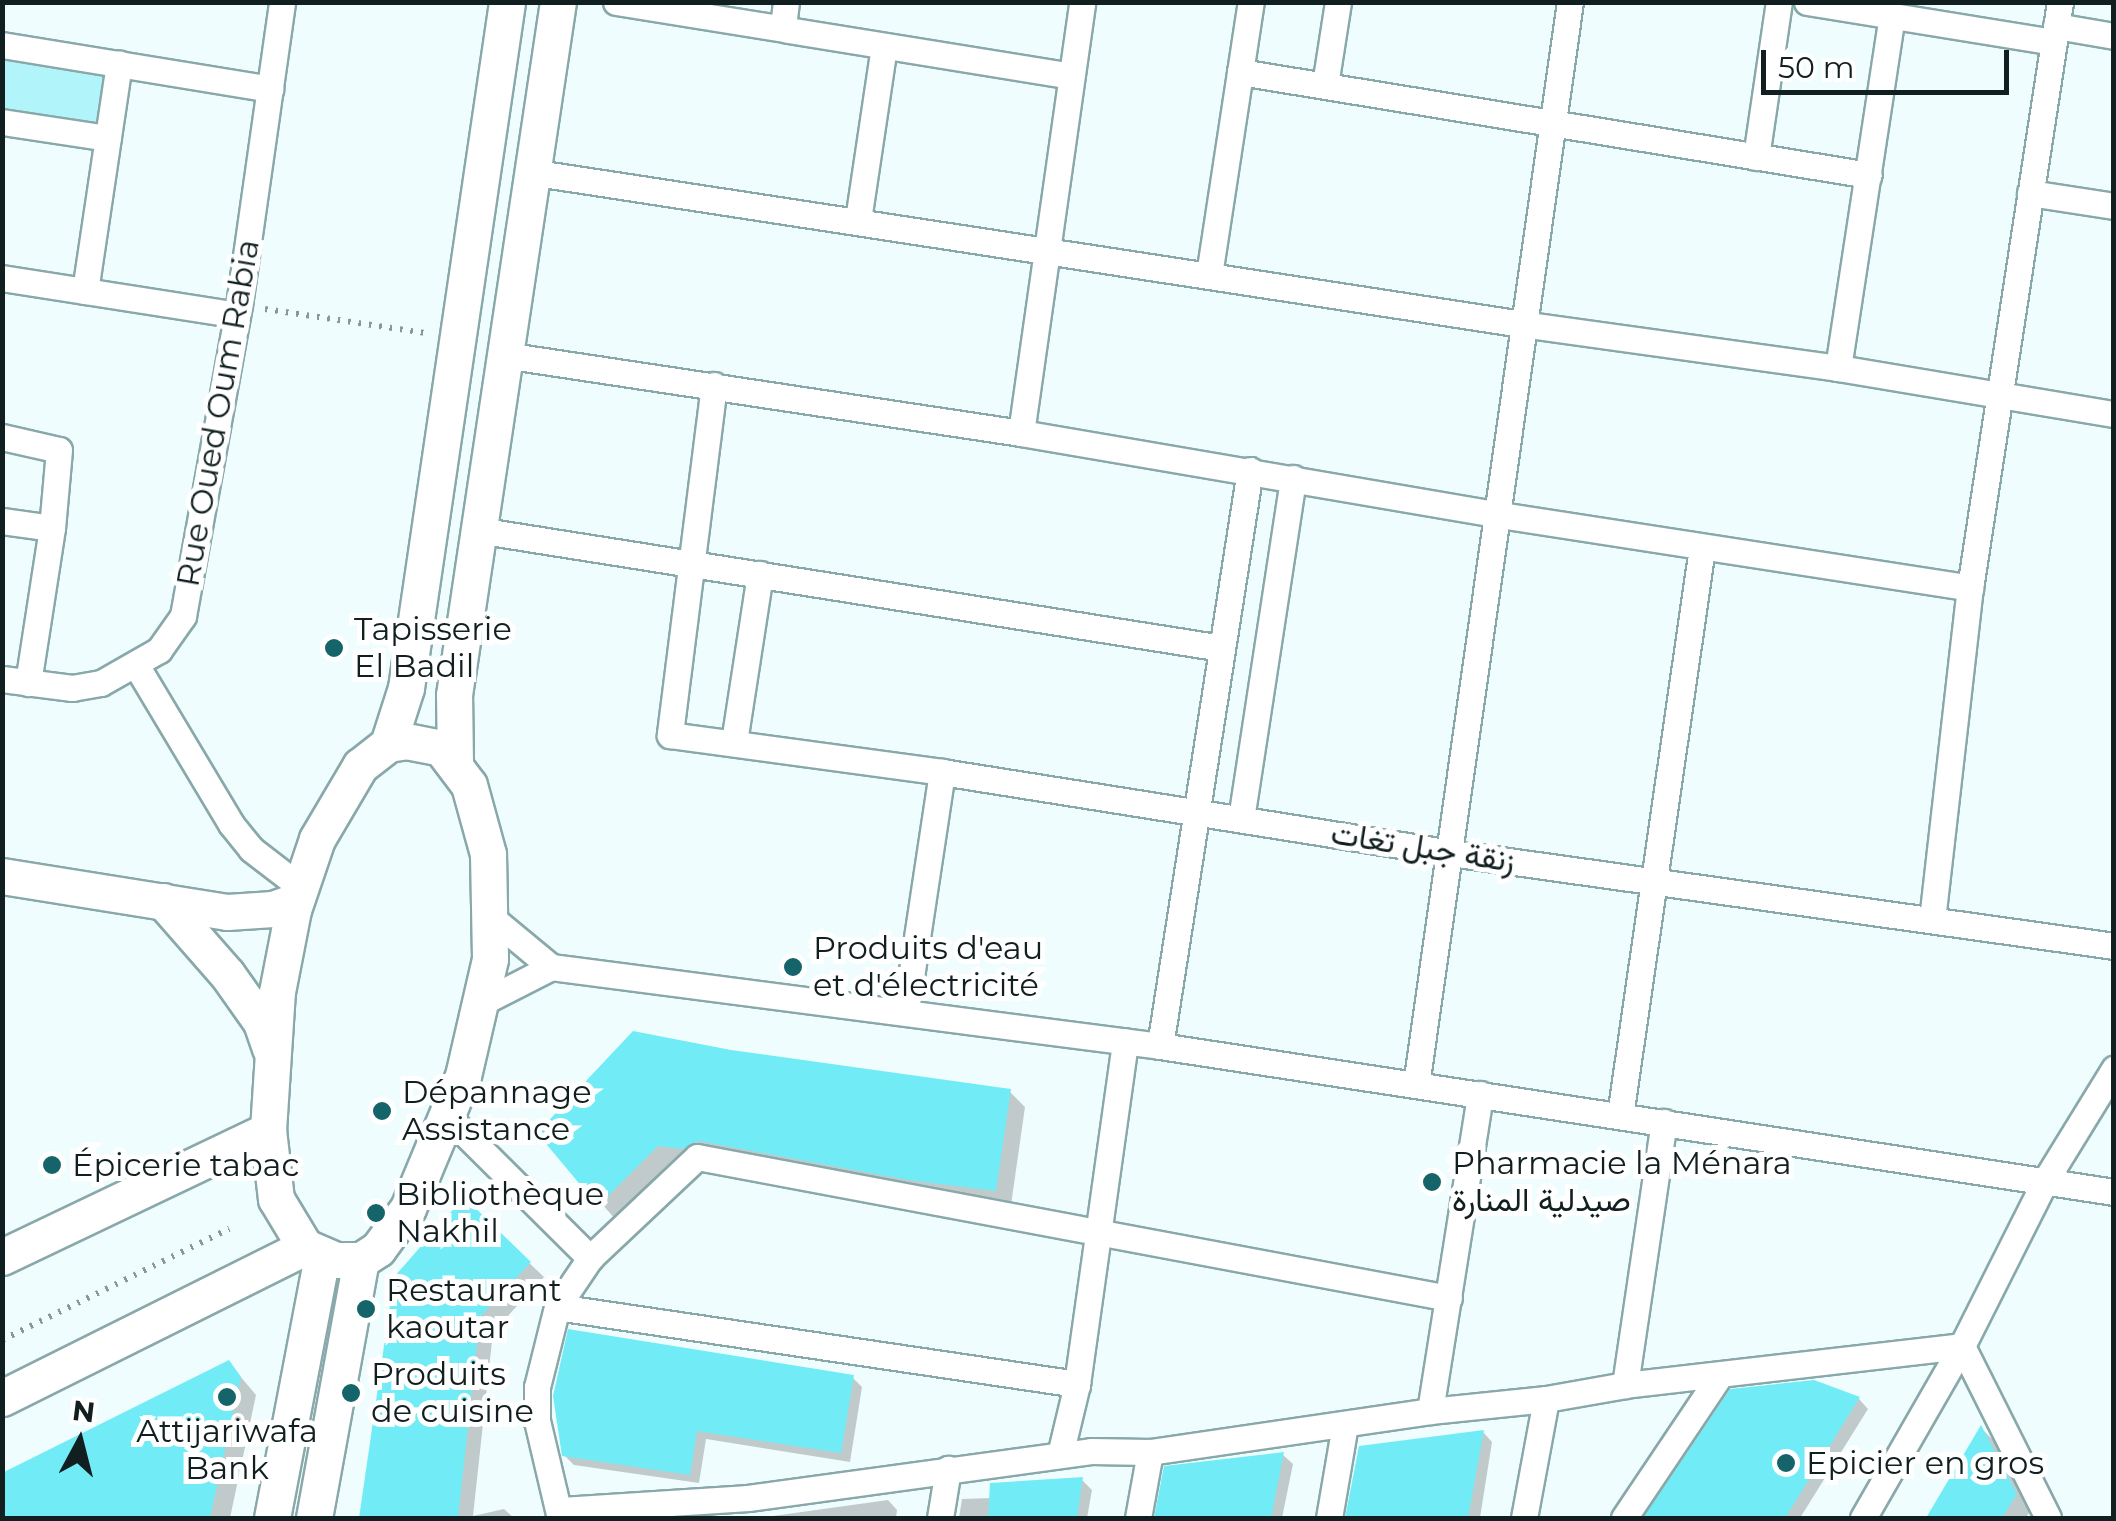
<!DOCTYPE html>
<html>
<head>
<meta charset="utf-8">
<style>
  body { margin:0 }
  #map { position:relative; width:2116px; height:1521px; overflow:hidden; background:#f0fdfe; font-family:Montserrat,Vazirmatn,sans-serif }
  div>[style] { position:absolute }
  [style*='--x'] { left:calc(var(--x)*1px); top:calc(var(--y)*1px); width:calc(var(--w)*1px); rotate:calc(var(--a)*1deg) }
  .green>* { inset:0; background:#b1f4fa; transform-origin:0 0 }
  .shadow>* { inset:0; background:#0003 }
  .building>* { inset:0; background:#71ecf7 }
  .path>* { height:6px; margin-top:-3px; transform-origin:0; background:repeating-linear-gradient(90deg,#8a9798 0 2.5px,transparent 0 10.5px) }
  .roads { filter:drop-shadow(2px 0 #89a8aa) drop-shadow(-2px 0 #89a8aa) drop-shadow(0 2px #89a8aa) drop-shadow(0 -2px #89a8aa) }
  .street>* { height:25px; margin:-12.5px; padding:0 12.5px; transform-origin:12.5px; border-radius:12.5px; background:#fff }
  .secondary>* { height:35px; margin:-17.5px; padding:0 17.5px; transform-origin:17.5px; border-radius:17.5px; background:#fff }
  .dots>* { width:28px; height:28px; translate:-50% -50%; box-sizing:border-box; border:5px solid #fff; border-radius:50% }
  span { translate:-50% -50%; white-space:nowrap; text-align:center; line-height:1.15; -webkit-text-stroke:10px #fff; paint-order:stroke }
  .street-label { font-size:32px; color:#121f20 }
  .poi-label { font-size:32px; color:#121f20 }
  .left { translate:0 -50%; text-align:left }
  .frame { position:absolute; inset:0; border:5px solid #121f20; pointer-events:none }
  .north { position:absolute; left:30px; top:1391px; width:100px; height:100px; -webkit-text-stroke:8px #fff; paint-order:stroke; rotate:7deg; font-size:28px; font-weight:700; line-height:40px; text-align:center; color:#121f20 }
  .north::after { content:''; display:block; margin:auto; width:35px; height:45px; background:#121f20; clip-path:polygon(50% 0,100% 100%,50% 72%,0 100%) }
  .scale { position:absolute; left:1761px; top:50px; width:248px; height:45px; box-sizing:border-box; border:5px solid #121f20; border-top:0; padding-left:12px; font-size:30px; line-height:35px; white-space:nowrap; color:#121f20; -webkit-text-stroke:8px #fff; paint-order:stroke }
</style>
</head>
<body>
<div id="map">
  <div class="green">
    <div style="left:2px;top:45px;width:119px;height:77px;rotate:9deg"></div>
  </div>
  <div class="shadow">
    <div style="clip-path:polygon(730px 1052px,1010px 1092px,1025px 1107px,1011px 1205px,674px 1160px,615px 1219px,540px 1133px)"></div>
    <div style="clip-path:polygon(464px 1201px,544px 1277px,493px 1332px,473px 1516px,504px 1509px,514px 1518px,361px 1518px,396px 1278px)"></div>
    <div style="clip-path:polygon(229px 1363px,256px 1395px,230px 1518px,2px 1518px,2px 1477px)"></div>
    <div style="clip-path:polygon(853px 1378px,862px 1387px,850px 1462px,706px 1439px,699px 1483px,574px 1465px,564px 1455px)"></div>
    <div style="clip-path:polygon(1814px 1382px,1859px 1399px,1868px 1409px,1800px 1518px,1644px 1518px,1731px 1392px)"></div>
    <div style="clip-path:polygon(1982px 1429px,1996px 1443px,2030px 1511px,2026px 1518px,1928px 1518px)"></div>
    <div style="clip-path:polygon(1483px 1432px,1492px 1442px,1480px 1518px,1348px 1518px,1361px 1448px)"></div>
    <div style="clip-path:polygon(1283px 1455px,1293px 1464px,1282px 1518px,1157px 1518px,1166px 1469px)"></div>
    <div style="clip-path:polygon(1082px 1480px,1092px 1490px,1087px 1518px,959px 1518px,962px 1499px,992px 1498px)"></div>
    <div style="clip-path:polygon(888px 1500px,897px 1510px,896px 1518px,759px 1518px)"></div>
  </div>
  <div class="building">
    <div style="clip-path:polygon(633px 1031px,731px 1050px,1011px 1089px,996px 1191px,908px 1180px,699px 1141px,682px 1149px,658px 1146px,598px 1206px,537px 1133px)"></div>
    <div style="clip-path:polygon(464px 1197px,531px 1262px,480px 1317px,458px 1518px,359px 1518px,394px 1277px)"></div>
    <div style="clip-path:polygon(568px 1329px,854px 1375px,841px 1453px,697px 1431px,690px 1475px,562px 1456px,553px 1396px)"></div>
    <div style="clip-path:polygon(229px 1360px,241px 1377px,210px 1518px,2px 1518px,2px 1473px)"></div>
    <div style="clip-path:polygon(1814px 1380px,1860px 1397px,1785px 1518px,1643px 1518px,1730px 1389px)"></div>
    <div style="clip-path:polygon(1981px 1425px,2017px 1494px,2002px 1518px,1926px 1518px)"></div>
    <div style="clip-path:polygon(1484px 1430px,1468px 1518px,1345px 1518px,1359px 1446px)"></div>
    <div style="clip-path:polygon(1284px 1452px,1271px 1518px,1154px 1518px,1164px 1466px)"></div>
    <div style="clip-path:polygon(1083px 1477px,1077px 1518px,988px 1518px,990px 1483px)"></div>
  </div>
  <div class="path">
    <div style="--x:265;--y:309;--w:163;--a:8.5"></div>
    <div style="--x:2;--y:1340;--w:253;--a:-26.1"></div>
  </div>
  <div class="roads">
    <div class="street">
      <div style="--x:616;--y:2;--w:170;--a:9.1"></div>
      <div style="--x:786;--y:2;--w:24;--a:97"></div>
      <div style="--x:783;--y:26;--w:6;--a:39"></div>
      <div style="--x:788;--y:30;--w:287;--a:9.2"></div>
      <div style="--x:1807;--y:2;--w:250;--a:9.2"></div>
      <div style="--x:2056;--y:26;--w:59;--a:9.8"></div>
      <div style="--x:2;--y:45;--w:272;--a:9.3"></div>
      <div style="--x:1240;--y:72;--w:637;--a:9.3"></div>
      <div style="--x:1325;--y:85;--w:84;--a:-81.1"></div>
      <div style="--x:2;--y:122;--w:107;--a:8.6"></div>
      <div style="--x:1756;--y:157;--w:157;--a:-81.6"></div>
      <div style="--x:530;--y:172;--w:1004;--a:8.71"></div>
      <div style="--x:1522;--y:324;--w:319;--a:7.9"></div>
      <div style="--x:1838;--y:368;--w:280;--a:9.5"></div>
      <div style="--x:2030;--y:193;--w:85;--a:8.8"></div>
      <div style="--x:858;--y:220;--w:175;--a:-81.5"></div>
      <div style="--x:1209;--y:275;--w:276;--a:-81.3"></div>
      <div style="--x:2;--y:278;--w:238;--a:8.9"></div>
      <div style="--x:85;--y:291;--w:230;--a:-81.5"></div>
      <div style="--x:504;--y:355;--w:523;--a:8.58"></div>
      <div style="--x:1021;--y:433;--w:480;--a:9.7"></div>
      <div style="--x:1494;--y:514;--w:482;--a:8.8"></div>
      <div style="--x:1838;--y:368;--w:356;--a:-81.3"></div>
      <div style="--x:714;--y:385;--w:353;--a:97.2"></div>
      <div style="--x:670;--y:735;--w:275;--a:7.7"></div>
      <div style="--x:942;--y:772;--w:515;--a:9.04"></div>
      <div style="--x:1451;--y:853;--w:669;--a:7.98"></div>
      <div style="--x:1021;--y:433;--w:435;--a:-81.9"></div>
      <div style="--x:2;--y:437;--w:58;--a:12.8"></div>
      <div style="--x:59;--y:450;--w:78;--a:95.1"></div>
      <div style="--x:52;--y:528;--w:157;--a:98.8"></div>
      <div style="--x:2;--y:521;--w:50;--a:8"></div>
      <div style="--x:477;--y:530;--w:754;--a:9"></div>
      <div style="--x:136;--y:665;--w:185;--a:59.1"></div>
      <div style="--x:231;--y:824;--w:32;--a:51"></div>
      <div style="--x:251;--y:849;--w:61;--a:37.6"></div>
      <div style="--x:2;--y:679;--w:71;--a:7.3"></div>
      <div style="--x:72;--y:688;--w:29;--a:-10"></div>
      <div style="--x:101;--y:683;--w:67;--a:-29.6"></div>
      <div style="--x:159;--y:650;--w:42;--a:-54.8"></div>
      <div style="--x:183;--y:616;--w:316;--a:-79.8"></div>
      <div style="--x:239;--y:305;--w:306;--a:-81.9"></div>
      <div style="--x:734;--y:742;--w:170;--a:-81.2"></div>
      <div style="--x:1241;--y:819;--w:345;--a:-81.3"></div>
      <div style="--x:492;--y:918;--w:77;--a:39.7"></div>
      <div style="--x:551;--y:967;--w:614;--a:7.39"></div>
      <div style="--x:1160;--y:1046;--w:965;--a:8.7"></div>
      <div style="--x:1932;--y:920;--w:334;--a:-83.5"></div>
      <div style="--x:1970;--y:588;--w:593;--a:-81.27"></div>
      <div style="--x:483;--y:1002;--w:76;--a:-27.2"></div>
      <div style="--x:906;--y:1010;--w:241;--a:-81.4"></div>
      <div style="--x:1160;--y:1046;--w:583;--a:-81.12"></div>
      <div style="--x:1416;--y:1085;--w:1094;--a:-81.91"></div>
      <div style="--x:1620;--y:1116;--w:574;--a:-81.79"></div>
      <div style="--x:449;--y:1118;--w:199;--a:44.8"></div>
      <div style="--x:557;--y:1307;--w:526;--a:8.42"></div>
      <div style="--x:1625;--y:1385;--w:266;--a:-81.6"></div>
      <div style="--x:1430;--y:1411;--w:321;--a:-81"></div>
      <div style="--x:1060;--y:1455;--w:73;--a:-76.5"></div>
      <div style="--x:1077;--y:1384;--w:346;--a:-82"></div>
      <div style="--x:562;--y:1510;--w:186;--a:-3.7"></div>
      <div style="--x:748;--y:1498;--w:346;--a:-7.8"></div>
      <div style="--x:1091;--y:1451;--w:59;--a:1"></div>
      <div style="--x:1150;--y:1452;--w:283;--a:-8.3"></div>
      <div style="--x:1430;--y:1411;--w:117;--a:-5.9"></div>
      <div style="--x:1546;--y:1399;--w:80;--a:-10"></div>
      <div style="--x:1625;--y:1385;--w:339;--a:-6.6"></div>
      <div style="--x:1962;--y:1346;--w:192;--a:63.4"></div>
      <div style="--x:560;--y:1518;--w:100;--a:-103.3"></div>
      <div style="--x:537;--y:1421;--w:34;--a:-90"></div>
      <div style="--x:537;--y:1387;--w:82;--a:-76"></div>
      <div style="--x:557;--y:1307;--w:59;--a:-56"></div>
      <div style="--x:590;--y:1258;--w:147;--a:-43.3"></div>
      <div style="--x:697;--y:1157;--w:765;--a:10.62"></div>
      <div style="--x:940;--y:1518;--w:50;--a:-80.7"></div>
      <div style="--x:1138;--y:1518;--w:67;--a:-79.7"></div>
      <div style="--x:1329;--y:1518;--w:95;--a:-80.3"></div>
      <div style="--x:1524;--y:1518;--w:121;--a:-79.5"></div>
      <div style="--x:1624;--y:1518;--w:172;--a:-56.1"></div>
      <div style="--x:1863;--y:1518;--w:198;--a:-60.1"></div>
      <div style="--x:1962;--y:1346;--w:185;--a:-63.3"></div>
      <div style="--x:2045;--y:1181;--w:132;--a:-58.4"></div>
    </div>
    <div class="secondary">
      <div style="--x:406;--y:741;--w:36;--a:11"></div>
      <div style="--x:441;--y:748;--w:46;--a:52.9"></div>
      <div style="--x:469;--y:785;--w:72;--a:74.6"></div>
      <div style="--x:488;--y:854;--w:105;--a:88.9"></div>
      <div style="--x:490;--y:959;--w:120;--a:103"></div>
      <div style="--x:463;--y:1076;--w:143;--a:112.6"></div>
      <div style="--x:408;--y:1208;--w:51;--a:126.2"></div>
      <div style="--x:378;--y:1249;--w:20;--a:147"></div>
      <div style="--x:361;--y:1260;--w:25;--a:180"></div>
      <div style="--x:336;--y:1260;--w:34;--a:-157"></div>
      <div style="--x:305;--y:1247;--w:56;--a:-121.1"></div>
      <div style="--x:276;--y:1199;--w:69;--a:-96.6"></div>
      <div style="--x:268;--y:1130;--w:138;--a:-86.3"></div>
      <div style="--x:277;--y:992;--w:84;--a:-79"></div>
      <div style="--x:293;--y:910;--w:75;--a:-71.3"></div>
      <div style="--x:317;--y:839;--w:85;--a:-59.5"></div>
      <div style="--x:360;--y:766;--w:36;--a:-38"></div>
      <div style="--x:388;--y:744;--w:18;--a:-9"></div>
      <div style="--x:388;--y:744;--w:59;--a:-72.2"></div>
      <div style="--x:406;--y:688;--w:693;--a:-81.62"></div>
      <div style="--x:455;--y:763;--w:68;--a:-90.8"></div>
      <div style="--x:454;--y:695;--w:701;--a:-81.47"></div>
      <div style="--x:2;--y:876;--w:228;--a:9.1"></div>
      <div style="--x:227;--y:912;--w:46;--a:-3.7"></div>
      <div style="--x:273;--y:909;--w:23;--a:-20"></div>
      <div style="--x:163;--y:901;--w:97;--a:48.8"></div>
      <div style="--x:227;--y:974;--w:59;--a:54.7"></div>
      <div style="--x:261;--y:1022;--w:28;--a:71"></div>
      <div style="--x:2;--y:1257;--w:295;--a:-25.5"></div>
      <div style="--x:2;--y:1398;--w:339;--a:-26.5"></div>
      <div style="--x:272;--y:1518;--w:268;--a:-79.2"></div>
      <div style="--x:314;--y:1518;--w:262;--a:-79.7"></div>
    </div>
  </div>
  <div class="dots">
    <div style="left:334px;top:648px;background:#15646a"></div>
    <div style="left:793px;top:967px;background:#15646a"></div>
    <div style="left:382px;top:1111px;background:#15646a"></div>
    <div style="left:52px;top:1165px;background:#15646a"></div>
    <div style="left:1432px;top:1182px;background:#15646a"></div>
    <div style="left:376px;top:1213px;background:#15646a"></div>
    <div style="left:366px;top:1309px;background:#15646a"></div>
    <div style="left:351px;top:1393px;background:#15646a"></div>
    <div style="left:227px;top:1397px;background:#15646a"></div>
    <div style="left:1786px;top:1463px;background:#15646a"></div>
  </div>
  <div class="street-label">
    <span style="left:218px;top:413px;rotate:-80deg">Rue Oued Oum Rabia</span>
    <span style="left:1423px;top:847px;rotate:9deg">زنقة جبل تغات</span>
  </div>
  <div class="poi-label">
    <span class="left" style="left:354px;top:648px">Tapisserie<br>El Badil</span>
    <span class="left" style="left:813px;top:967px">Produits d'eau<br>et d'électricité</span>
    <span class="left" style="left:402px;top:1111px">Dépannage<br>Assistance</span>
    <span class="left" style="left:1452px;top:1182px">Pharmacie la Ménara<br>صيدلية المنارة</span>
    <span class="left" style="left:72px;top:1165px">Épicerie tabac</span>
    <span class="left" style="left:396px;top:1213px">Bibliothèque<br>Nakhil</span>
    <span class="left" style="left:386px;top:1309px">Restaurant<br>kaoutar</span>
    <span class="left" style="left:371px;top:1393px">Produits<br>de cuisine</span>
    <span style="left:227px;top:1450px">Attijariwafa<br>Bank</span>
    <span class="left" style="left:1806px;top:1463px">Epicier en gros</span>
  </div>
  <div class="frame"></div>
  <div class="north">N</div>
  <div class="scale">50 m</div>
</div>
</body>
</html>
